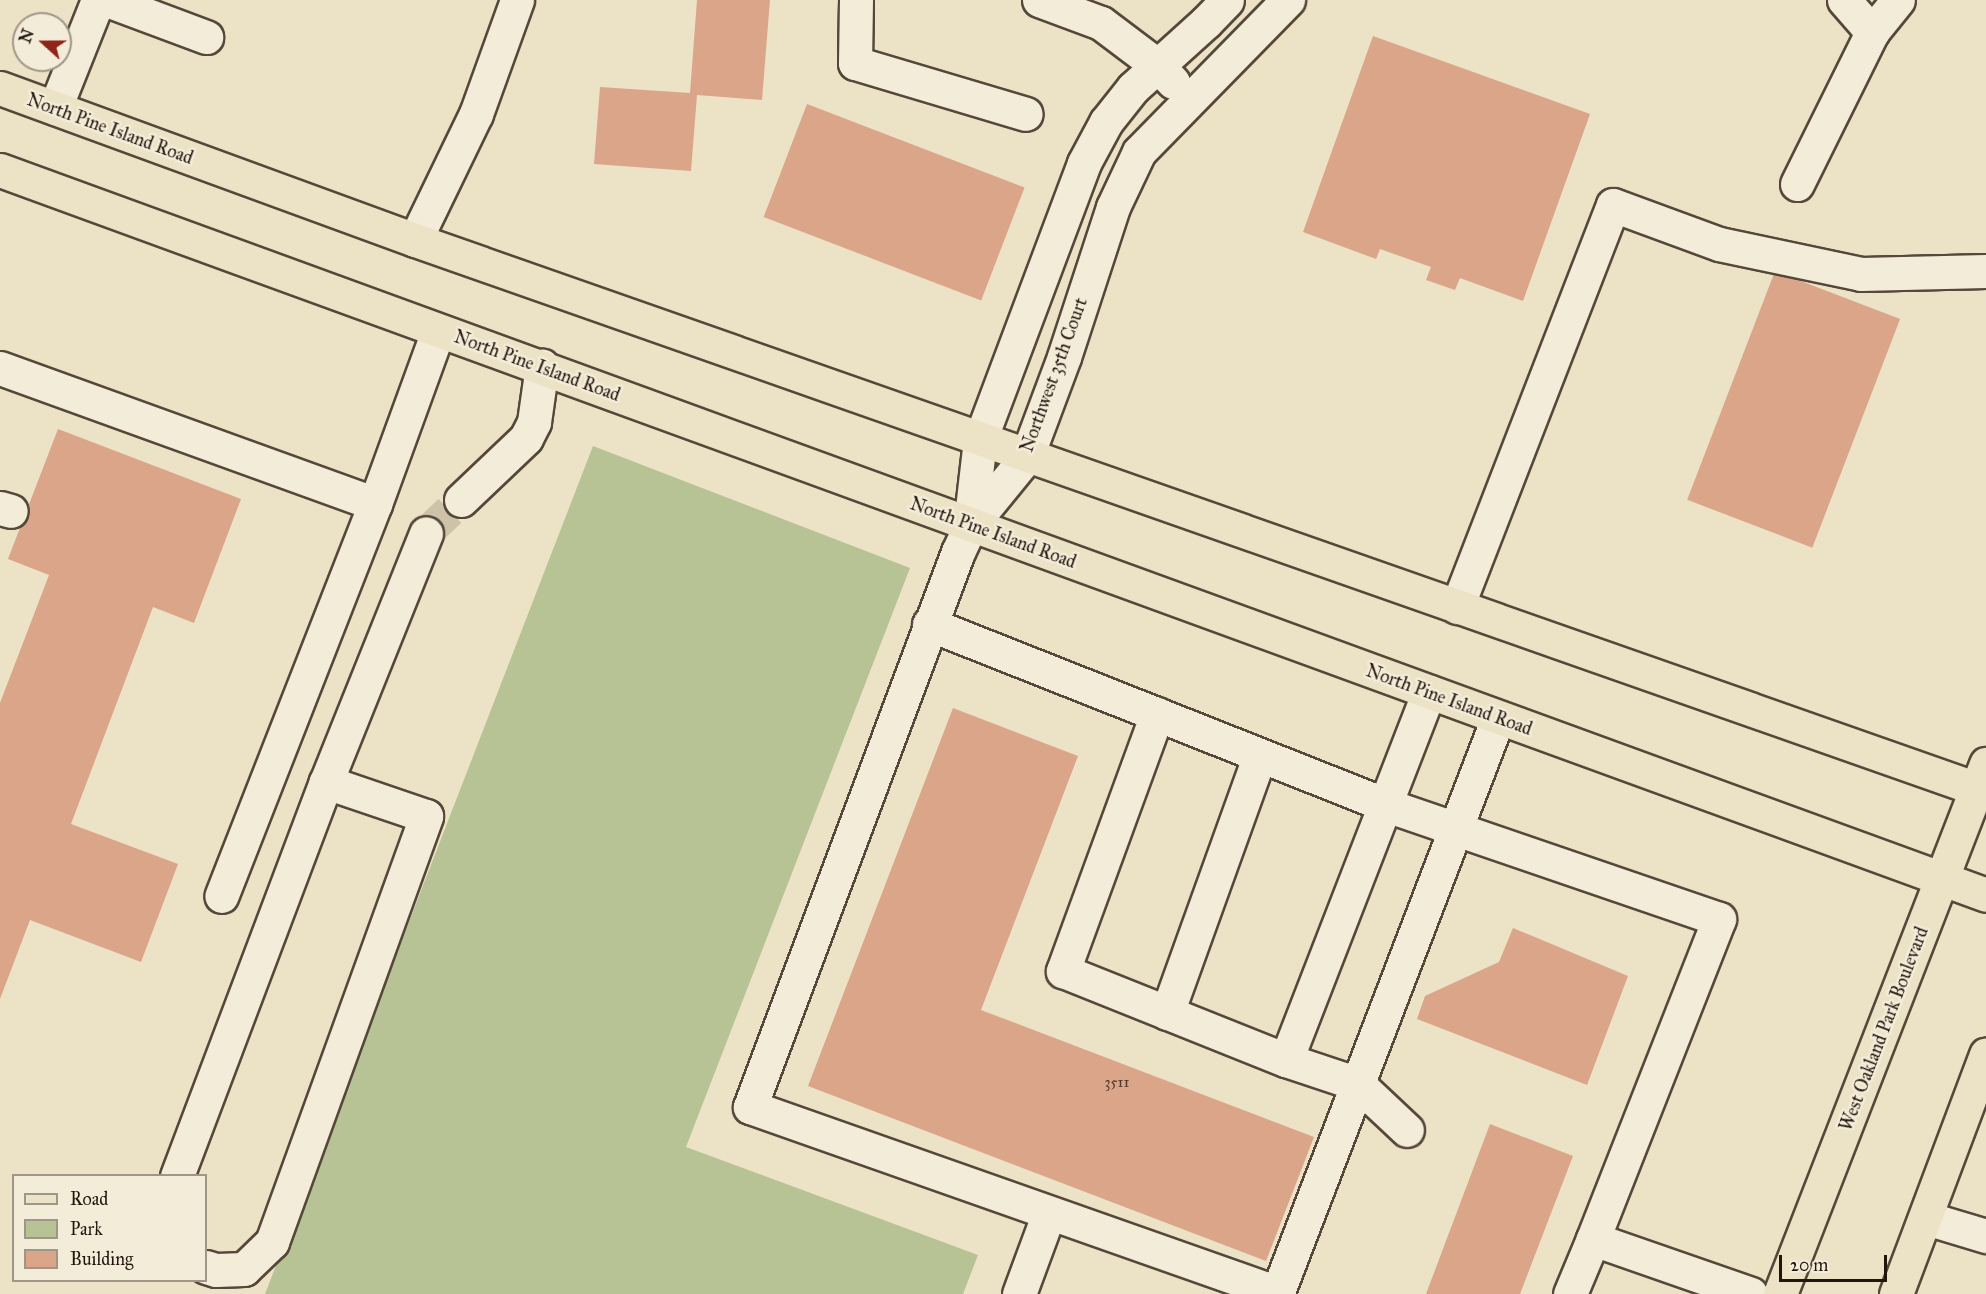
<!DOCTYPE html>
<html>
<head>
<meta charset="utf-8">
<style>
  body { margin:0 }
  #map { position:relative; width:1986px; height:1294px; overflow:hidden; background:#ece2c5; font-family:"IM FELL Great Primer",serif }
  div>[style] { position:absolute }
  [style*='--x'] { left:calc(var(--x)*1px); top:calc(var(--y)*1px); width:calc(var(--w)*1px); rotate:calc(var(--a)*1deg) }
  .green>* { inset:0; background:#b8c395 }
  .building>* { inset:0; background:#dba589; transform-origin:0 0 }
  .minor-tunnel>* { height:33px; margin-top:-16.5px; transform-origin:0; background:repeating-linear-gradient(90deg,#cec3a9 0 33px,transparent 0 49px) }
  .roads { filter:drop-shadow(2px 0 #55483a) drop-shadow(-2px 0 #55483a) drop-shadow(0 2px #55483a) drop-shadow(0 -2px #55483a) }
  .minor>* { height:33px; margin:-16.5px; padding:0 16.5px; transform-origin:16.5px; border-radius:16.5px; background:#f3ecd9 }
  .major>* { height:33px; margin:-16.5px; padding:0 16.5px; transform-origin:16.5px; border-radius:16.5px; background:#ece2c5 }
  span { translate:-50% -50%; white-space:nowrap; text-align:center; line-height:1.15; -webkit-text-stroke:5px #f3ecd9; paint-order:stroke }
  .number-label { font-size:15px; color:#51382b }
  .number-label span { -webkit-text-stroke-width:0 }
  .street-label { font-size:18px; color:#23140c }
  .legend { position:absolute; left:12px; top:1174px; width:195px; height:108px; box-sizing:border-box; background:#f3ecd9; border:2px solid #a09687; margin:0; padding:8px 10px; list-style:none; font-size:18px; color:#23140c }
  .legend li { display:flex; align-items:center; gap:12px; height:30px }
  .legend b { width:30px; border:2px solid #a09687 }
  .north { position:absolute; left:12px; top:12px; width:60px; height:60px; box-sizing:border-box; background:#f3ecd9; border:2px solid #a09687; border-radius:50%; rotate:291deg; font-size:16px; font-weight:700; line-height:24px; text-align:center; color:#23140c }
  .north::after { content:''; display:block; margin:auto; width:21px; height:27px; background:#8f2418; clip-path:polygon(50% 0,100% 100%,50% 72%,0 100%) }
  .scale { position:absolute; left:1779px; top:1255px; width:108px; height:27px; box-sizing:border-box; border:3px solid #23140c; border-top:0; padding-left:8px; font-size:18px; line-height:21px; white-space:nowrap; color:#23140c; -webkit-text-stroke:4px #f3ecd9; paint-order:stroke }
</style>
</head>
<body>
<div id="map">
  <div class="green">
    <div style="clip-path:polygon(593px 446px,910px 568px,686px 1147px,978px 1255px,963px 1294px,265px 1294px)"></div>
  </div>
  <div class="building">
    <div style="clip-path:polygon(697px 0,770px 0,762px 100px,697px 95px,691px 171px,594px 164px,600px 87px,690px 93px)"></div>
    <div style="clip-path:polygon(1373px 36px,1590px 114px,1523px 301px,1460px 278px,1455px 290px,1426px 280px,1431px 267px,1380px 249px,1376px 259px,1303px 232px)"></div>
    <div style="left:807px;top:104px;width:233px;height:121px;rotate:21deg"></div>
    <div style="left:1775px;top:271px;width:134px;height:245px;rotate:21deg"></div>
    <div style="clip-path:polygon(58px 429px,241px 499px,194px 623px,153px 607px,71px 824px,178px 864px,141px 962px,30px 920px,0 999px,0 703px,49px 575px,8px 559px)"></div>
    <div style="clip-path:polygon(953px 708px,1078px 756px,981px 1010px,1314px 1137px,1266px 1261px,808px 1086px)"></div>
    <div style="clip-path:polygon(1513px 928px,1628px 976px,1587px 1085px,1417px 1019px,1425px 996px,1499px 962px)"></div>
    <div style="clip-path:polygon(1490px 1124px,1573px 1156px,1520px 1294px,1426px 1294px)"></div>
  </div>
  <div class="minor-tunnel">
    <div style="--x:426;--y:533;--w:48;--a:-43.3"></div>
  </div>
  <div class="roads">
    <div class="minor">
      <div style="--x:107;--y:0;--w:106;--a:20.5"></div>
      <div style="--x:856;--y:0;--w:63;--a:90.9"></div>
      <div style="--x:855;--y:63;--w:178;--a:16.6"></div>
      <div style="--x:1039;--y:0;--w:66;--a:20.4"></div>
      <div style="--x:1101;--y:23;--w:71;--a:37"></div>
      <div style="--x:1158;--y:66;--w:22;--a:47"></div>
      <div style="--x:1844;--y:0;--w:43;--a:48.8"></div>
      <div style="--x:55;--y:108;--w:116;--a:-68.3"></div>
      <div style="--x:1797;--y:184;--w:169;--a:-63.7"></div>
      <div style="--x:1872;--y:32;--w:41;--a:-50.9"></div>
      <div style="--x:415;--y:240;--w:140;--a:-64.2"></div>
      <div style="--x:476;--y:114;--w:121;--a:-70.2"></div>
      <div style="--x:0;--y:368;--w:399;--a:19.9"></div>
      <div style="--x:375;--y:504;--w:421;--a:111.4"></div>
      <div style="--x:461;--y:500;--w:90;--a:-43.6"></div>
      <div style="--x:526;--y:438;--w:18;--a:-63"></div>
      <div style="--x:534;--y:422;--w:57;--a:-81.9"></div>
      <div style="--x:375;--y:504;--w:184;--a:-70"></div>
      <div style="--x:0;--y:508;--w:11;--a:15"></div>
      <div style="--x:970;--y:526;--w:87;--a:-83.4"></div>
      <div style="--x:980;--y:440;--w:296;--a:-69.4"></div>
      <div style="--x:1084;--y:163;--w:47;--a:-61.8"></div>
      <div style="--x:1106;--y:122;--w:43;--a:-51.5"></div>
      <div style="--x:1133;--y:88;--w:98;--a:-42.1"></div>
      <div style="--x:1206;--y:22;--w:30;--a:-46"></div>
      <div style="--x:1457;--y:607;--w:431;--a:-68.8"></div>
      <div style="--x:1613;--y:205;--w:113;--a:20.2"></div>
      <div style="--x:1719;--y:244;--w:145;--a:11.9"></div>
      <div style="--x:1861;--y:274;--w:125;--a:-1.4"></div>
      <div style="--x:929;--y:624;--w:492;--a:21.6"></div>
      <div style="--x:1386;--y:805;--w:352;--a:18.9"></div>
      <div style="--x:1719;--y:919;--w:344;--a:111.5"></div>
      <div style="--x:1157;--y:714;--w:274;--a:110.1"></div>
      <div style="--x:1063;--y:971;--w:240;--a:21.8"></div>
      <div style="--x:1286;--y:1060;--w:76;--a:18.4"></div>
      <div style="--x:1358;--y:1084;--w:67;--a:43.2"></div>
      <div style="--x:1167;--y:1013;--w:274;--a:-70.2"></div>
      <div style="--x:1286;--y:1060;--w:395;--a:-68.8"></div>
      <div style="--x:177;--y:1176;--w:421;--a:-69.3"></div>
      <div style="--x:326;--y:782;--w:268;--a:-68.1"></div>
      <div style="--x:1926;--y:1218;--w:63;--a:16.7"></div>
      <div style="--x:206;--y:1267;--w:10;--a:17"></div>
      <div style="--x:216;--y:1270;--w:28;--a:-2"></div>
      <div style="--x:244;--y:1269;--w:39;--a:-44"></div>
      <div style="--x:272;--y:1242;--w:453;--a:-70.1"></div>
      <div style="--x:426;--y:816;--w:106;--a:-161.2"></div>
      <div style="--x:1278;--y:1293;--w:560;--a:-160.59"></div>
      <div style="--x:750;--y:1107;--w:593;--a:-69.46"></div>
      <div style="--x:958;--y:552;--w:29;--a:-65"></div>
      <div style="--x:970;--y:526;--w:90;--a:-50.8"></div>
      <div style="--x:1027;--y:456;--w:106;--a:-69.5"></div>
      <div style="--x:1064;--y:357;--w:158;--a:-71.9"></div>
      <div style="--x:1113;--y:207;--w:61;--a:-64.7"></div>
      <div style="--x:1139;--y:152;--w:213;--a:-45.6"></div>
      <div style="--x:1019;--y:1294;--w:86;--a:-69.7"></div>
      <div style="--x:1277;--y:1294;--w:617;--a:-69.01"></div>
      <div style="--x:1570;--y:1294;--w:60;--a:-67.3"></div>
      <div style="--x:1593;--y:1239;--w:167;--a:19.2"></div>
    </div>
    <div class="major">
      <div style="--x:0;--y:88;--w:442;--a:20.1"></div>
      <div style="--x:415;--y:240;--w:1665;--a:19.36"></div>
      <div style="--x:0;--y:170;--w:2114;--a:20.05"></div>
      <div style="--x:1780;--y:1294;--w:569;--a:-68.76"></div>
      <div style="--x:1896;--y:1294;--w:256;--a:-69.4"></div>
    </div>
  </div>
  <div class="number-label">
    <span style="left:1117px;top:1083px">3511</span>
  </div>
  <div class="street-label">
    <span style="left:110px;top:129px;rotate:20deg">North Pine Island Road</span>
    <span style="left:537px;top:366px;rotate:20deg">North Pine Island Road</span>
    <span style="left:1054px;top:375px;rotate:-70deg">Northwest 35th Court</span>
    <span style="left:993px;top:533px;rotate:20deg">North Pine Island Road</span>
    <span style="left:1449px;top:700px;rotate:20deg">North Pine Island Road</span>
    <span style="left:1884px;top:1029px;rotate:-69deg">West Oakland Park Boulevard</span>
  </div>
  <ul class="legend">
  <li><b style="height:8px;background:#ece2c5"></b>Road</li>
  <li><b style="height:16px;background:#b8c395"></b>Park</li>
  <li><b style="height:16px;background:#dba589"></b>Building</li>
  </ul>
  <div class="north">N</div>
  <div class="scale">20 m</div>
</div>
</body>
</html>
